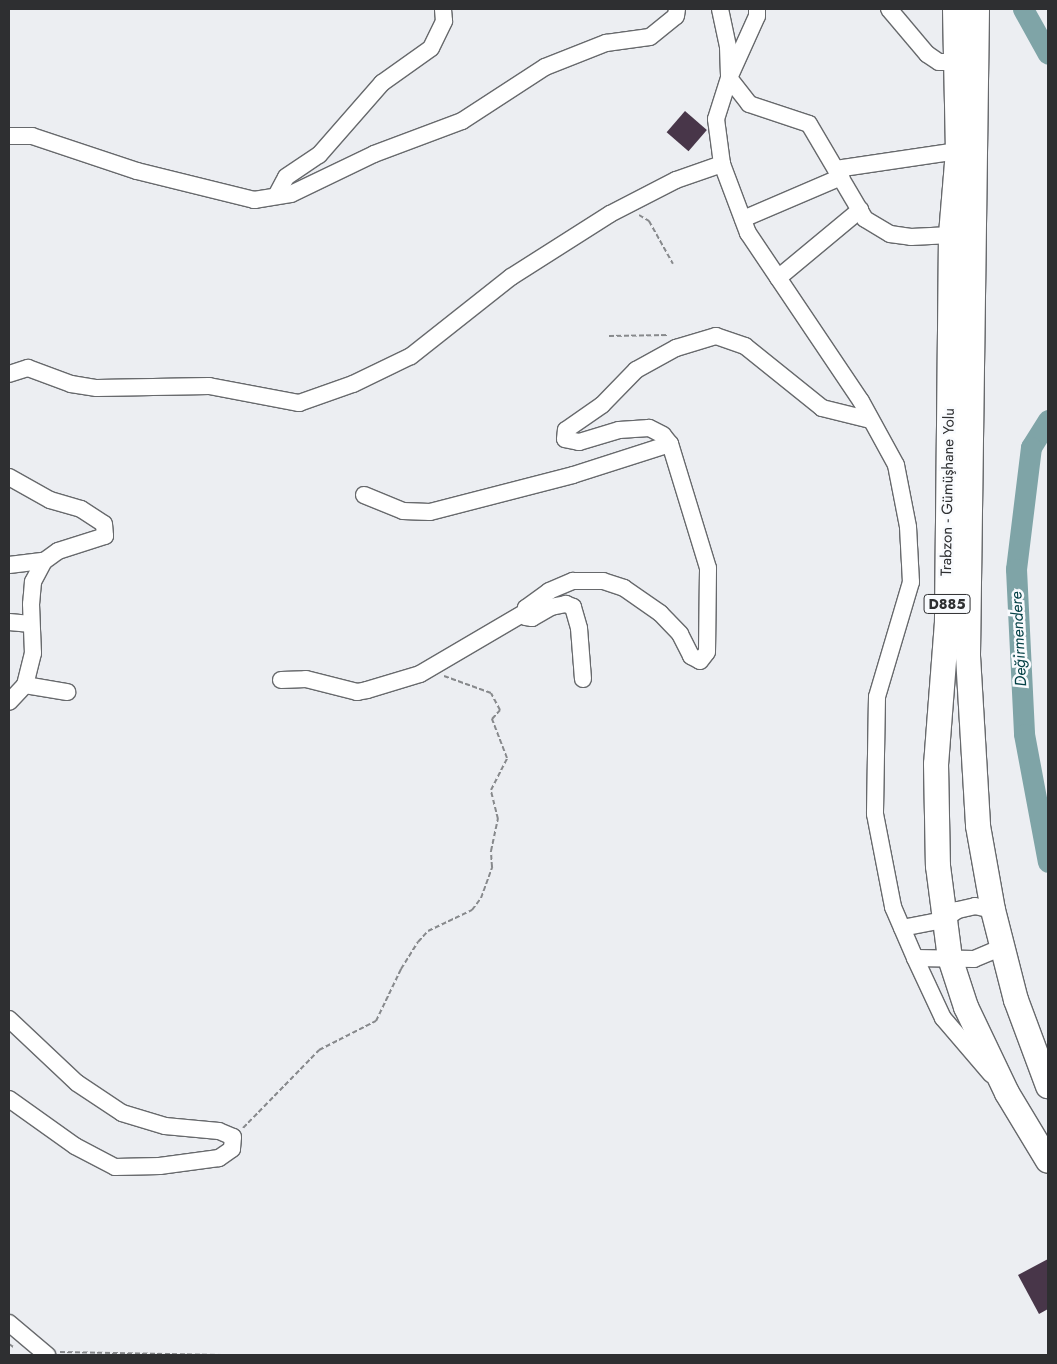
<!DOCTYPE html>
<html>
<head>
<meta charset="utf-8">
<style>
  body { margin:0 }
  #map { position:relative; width:1057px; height:1364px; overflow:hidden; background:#eceef2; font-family:Jost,sans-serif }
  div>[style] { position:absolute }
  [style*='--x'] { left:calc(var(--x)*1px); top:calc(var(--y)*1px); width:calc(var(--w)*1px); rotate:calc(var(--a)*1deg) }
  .river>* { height:21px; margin:-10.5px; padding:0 10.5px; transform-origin:10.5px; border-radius:10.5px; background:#7fa4a7 }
  .building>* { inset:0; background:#483649; transform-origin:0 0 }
  .path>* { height:2px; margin-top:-1px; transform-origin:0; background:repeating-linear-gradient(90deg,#87898c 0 5px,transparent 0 7.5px) }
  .roads { filter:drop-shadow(1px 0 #67696c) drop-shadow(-1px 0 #67696c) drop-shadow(0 1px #67696c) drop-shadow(0 -1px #67696c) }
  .minor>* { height:16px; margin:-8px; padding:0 8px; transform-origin:8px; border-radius:8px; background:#fff }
  .highway>* { height:24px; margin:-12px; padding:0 12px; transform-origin:12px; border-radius:12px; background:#fff }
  span { translate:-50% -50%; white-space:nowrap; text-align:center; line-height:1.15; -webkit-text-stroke:5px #f9fbfe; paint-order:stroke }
  .shield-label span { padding:1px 4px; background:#f9fbfe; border:1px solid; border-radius:4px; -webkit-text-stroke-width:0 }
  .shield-label { font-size:14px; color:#2e2f31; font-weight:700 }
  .street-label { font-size:15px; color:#2e2f31 }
  .water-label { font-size:16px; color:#064247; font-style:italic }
  .frame { position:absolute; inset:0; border:10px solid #2e2f31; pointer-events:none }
</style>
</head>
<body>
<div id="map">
  <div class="river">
    <div style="--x:1023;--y:9;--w:51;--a:60.9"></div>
    <div style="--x:1048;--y:420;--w:32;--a:122"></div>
    <div style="--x:1031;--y:447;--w:123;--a:97"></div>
    <div style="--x:1016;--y:569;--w:165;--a:87.2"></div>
    <div style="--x:1024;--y:734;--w:130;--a:79.4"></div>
  </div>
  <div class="building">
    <div style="left:685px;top:111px;width:29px;height:28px;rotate:41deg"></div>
    <div style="clip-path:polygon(1048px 1259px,1048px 1309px,1039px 1314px,1018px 1275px)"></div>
  </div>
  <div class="path">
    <div style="--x:639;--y:215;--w:12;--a:31"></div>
    <div style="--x:649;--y:221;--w:49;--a:60.8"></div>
    <div style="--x:609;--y:336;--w:60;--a:-1"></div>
    <div style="--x:243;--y:1128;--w:109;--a:-45.7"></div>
    <div style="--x:319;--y:1050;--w:64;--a:-27"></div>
    <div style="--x:376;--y:1021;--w:58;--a:-64.3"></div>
    <div style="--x:401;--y:969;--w:32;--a:-58"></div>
    <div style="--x:418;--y:942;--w:15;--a:-48"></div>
    <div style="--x:428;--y:931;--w:49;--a:-25.5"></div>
    <div style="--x:472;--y:910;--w:15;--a:-53"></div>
    <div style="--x:481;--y:898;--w:33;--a:-70"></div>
    <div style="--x:492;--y:867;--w:16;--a:-94"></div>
    <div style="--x:491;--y:851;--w:33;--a:-78"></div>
    <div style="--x:498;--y:819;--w:30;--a:-104"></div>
    <div style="--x:491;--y:790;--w:36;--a:-63"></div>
    <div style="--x:507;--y:758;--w:42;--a:-111"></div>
    <div style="--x:492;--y:719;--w:12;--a:-48"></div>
    <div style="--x:500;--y:710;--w:19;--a:-118"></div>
    <div style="--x:491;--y:693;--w:50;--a:-160.1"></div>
    <div style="--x:9;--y:1344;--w:7;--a:34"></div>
    <div style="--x:60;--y:1352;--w:162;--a:1.1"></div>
  </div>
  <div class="roads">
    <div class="minor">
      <div style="--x:720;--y:9;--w:39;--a:78"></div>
      <div style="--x:728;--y:47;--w:31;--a:88"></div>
      <div style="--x:729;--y:78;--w:33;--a:52"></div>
      <div style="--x:749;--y:104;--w:63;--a:18.4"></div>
      <div style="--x:809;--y:124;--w:110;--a:59.5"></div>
      <div style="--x:865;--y:219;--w:29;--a:31"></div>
      <div style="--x:890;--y:234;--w:21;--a:8"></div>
      <div style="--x:911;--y:237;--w:40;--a:-2.9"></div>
      <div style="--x:757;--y:9;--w:7;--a:90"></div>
      <div style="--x:757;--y:16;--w:68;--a:114.3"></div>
      <div style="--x:729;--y:78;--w:43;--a:107.6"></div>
      <div style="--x:716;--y:119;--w:45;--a:82.4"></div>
      <div style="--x:722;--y:164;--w:74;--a:69.4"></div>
      <div style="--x:748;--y:233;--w:202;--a:56.1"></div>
      <div style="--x:861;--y:401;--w:73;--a:61.3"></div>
      <div style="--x:896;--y:465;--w:63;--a:79"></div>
      <div style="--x:908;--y:527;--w:55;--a:86.9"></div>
      <div style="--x:911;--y:582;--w:120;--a:106.5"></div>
      <div style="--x:877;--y:697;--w:117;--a:91"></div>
      <div style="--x:875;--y:814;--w:95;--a:79"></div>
      <div style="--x:893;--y:907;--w:56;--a:66.7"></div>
      <div style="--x:915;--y:958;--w:66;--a:65"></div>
      <div style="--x:943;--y:1018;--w:74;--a:49.4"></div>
      <div style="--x:889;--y:9;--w:59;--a:49.8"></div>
      <div style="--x:927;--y:54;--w:14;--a:34"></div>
      <div style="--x:939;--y:62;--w:17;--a:0"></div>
      <div style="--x:9;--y:136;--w:23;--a:0"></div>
      <div style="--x:32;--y:136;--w:111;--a:18.4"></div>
      <div style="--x:137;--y:171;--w:121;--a:13.9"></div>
      <div style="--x:254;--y:200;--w:37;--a:-9"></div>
      <div style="--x:291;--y:194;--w:92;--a:-25.7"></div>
      <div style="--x:374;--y:154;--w:94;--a:-20.6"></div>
      <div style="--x:462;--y:121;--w:99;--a:-33"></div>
      <div style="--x:545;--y:67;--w:66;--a:-21.5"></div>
      <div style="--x:606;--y:43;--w:44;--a:-7.8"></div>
      <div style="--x:650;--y:37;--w:33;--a:-39"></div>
      <div style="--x:676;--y:16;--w:7;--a:-82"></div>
      <div style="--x:836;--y:169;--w:123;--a:-8.4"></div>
      <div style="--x:276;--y:196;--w:21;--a:-62"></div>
      <div style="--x:286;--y:177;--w:40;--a:-34"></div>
      <div style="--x:319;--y:155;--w:96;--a:-48.8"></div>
      <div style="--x:382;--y:83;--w:60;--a:-35.5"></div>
      <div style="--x:431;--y:48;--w:30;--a:-64"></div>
      <div style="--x:444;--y:21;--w:12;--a:-95"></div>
      <div style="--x:743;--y:219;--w:107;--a:-23.2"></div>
      <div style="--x:778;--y:278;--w:107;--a:-39.7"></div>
      <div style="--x:9;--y:374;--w:20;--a:-18"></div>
      <div style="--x:28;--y:368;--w:46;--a:20.4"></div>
      <div style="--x:71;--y:384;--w:26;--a:9"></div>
      <div style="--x:97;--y:388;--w:112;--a:-1"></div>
      <div style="--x:209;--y:386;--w:92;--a:10.7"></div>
      <div style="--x:299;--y:403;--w:57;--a:-19.4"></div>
      <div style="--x:353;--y:384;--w:64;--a:-25.8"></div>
      <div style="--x:411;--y:356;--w:127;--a:-38.3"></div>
      <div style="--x:511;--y:277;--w:117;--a:-32.5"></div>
      <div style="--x:610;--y:214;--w:74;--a:-27.3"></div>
      <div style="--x:676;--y:180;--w:49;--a:-19.2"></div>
      <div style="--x:9;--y:477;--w:47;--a:29.3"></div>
      <div style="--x:50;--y:500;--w:32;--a:16"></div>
      <div style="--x:81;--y:509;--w:27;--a:33"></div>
      <div style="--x:104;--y:524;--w:12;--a:85"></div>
      <div style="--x:105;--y:536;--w:49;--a:162.3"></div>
      <div style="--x:58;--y:551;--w:17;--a:144"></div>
      <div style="--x:44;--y:561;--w:24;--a:118"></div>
      <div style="--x:33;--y:582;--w:22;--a:95"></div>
      <div style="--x:31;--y:604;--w:49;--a:87.7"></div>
      <div style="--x:33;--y:653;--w:33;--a:104"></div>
      <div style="--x:25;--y:685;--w:23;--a:133"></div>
      <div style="--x:364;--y:495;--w:42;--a:22.3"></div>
      <div style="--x:403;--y:511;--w:27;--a:2"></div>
      <div style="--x:430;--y:512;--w:148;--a:-14.5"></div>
      <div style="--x:573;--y:475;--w:102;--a:-17.7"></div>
      <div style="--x:9;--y:565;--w:35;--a:-7"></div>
      <div style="--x:9;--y:622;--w:22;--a:5"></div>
      <div style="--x:583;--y:679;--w:51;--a:-94.5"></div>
      <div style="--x:579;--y:628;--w:22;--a:-106"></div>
      <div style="--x:573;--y:607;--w:8;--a:-157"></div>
      <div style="--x:566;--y:604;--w:15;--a:169"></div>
      <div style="--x:551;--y:607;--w:22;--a:150"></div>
      <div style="--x:532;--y:618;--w:6;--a:-171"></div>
      <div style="--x:526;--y:617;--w:9;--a:-90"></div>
      <div style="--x:526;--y:608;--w:29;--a:-36"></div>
      <div style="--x:549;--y:591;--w:26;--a:-23"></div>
      <div style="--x:573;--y:581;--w:30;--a:0"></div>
      <div style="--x:603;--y:581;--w:22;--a:18"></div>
      <div style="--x:624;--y:588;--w:44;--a:34.8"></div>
      <div style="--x:660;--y:613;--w:29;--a:46"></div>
      <div style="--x:680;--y:634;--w:25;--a:63"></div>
      <div style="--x:691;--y:656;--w:10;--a:29"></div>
      <div style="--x:700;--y:661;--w:11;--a:-52"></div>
      <div style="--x:707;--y:652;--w:84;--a:-89.3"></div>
      <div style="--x:708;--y:568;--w:130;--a:-107"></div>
      <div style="--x:670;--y:444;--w:11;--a:-128"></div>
      <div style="--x:663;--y:435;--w:16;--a:-153"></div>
      <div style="--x:649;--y:428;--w:30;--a:176"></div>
      <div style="--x:619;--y:430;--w:42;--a:163.3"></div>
      <div style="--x:579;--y:442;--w:14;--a:-168"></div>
      <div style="--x:565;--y:439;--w:9;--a:-84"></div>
      <div style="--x:566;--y:430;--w:44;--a:-34.8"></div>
      <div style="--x:602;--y:405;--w:49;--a:-45.8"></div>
      <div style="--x:636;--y:370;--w:46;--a:-28.8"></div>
      <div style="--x:676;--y:348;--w:42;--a:-16.7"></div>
      <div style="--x:716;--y:336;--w:31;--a:19"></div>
      <div style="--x:745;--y:346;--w:99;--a:38.8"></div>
      <div style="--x:822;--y:408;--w:50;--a:13.8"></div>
      <div style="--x:281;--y:680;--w:25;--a:-2"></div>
      <div style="--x:306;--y:679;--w:53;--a:14.3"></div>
      <div style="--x:357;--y:692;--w:10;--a:-11"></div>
      <div style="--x:367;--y:690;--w:55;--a:-16.8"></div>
      <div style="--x:420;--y:674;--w:121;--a:-30.4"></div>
      <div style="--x:25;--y:685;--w:43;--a:9.5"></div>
      <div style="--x:902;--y:928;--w:42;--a:-11"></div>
      <div style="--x:943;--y:920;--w:18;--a:-34"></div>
      <div style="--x:958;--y:910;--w:17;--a:-13"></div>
      <div style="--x:975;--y:906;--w:18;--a:13"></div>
      <div style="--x:915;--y:958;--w:59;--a:1"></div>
      <div style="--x:974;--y:959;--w:30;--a:-23"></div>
      <div style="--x:9;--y:1019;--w:93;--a:43.3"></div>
      <div style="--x:77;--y:1083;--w:54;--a:33.7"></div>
      <div style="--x:122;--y:1113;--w:45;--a:16.8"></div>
      <div style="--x:165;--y:1126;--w:54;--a:5.3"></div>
      <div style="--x:219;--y:1131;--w:15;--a:23"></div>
      <div style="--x:233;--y:1137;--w:12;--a:95"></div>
      <div style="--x:232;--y:1149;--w:16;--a:145"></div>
      <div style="--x:219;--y:1158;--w:60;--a:172.3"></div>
      <div style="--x:160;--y:1166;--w:45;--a:178.7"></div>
      <div style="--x:115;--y:1167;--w:45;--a:-152.3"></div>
      <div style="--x:75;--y:1146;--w:81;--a:-144.5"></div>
      <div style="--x:9;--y:1323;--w:50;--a:40.1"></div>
    </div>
    <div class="highway">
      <div style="--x:955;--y:9;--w:142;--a:88.8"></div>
      <div style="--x:958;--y:151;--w:84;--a:94.8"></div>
      <div style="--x:951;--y:235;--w:387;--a:90.6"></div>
      <div style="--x:947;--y:622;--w:142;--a:94.4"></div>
      <div style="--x:936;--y:764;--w:102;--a:88.9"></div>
      <div style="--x:938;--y:866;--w:93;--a:82.6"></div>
      <div style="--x:950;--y:958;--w:52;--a:71.9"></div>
      <div style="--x:966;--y:1007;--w:95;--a:64.5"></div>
      <div style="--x:1007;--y:1093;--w:79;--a:58.9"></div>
      <div style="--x:977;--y:9;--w:647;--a:90.8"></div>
      <div style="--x:968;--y:656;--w:170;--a:86.6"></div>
      <div style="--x:978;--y:826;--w:85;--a:79.9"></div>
      <div style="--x:993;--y:910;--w:93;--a:75.7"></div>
      <div style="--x:1016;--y:1000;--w:92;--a:69.6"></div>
    </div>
  </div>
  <div class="shield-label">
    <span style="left:947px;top:604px">D885</span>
  </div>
  <div class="street-label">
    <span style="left:948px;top:492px;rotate:-89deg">Trabzon - Gümüşhane Yolu</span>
  </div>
  <div class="water-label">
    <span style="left:1019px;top:639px;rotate:-93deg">Değirmendere</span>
  </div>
  <div class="frame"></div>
</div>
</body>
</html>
